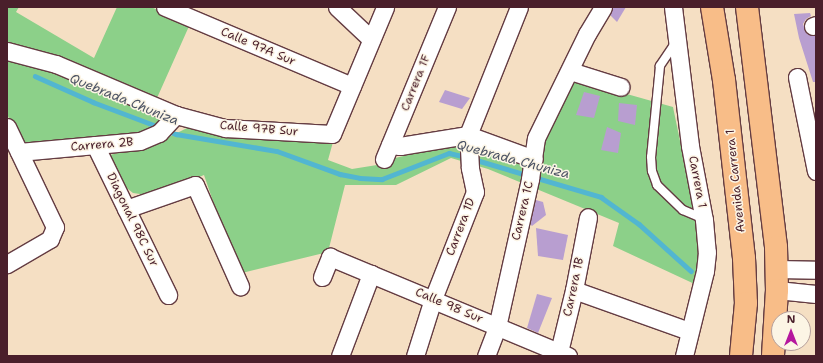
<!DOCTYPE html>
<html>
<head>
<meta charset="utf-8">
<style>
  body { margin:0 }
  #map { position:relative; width:823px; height:363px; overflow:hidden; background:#f5dfc3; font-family:"Shantell Sans",sans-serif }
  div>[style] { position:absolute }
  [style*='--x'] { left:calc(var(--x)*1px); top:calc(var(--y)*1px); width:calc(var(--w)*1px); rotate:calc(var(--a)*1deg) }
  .green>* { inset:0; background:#8cd089 }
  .stream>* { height:4.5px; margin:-2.25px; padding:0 2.25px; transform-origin:2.25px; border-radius:2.25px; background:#52b6d1 }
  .building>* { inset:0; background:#b89ed0 }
  .roads { filter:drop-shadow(1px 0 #643c42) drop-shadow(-1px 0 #643c42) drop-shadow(0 1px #643c42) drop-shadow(0 -1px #643c42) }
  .lane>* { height:8px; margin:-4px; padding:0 4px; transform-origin:4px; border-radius:4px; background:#fff }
  .street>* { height:17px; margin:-8.5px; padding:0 8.5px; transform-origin:8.5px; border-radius:8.5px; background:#fff }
  .highway>* { height:22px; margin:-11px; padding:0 11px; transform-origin:11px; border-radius:11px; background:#f8bd88 }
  span { translate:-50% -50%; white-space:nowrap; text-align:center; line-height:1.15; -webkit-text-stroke:3px #fcf5e5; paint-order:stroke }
  .street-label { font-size:12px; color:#4a1f2b }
  .water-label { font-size:13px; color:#4d5465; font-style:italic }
  .frame { position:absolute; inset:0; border:8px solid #4a1f2b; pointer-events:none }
  .north { position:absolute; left:771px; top:311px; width:40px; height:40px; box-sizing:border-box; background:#fcf5e5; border:1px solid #b59f9b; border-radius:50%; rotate:0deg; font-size:11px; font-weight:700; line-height:16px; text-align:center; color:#4a1f2b }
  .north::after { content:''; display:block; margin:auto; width:14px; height:18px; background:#b5179e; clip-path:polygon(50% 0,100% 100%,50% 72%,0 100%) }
</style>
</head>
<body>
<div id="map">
  <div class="green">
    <div style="clip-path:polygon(7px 7px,19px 7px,16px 12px,94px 58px,117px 7px,151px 7px,190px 24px,157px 98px,173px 104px,160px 124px,127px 137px,99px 136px,21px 144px,7px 114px)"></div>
    <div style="clip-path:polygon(570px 78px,673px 107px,702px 247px,701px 287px,613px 246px,619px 223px,488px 169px,451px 158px,396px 185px,345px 185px,328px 252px,238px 274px,204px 175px,154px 196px,133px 193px,119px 182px,110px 155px,155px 144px,187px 128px,333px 142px,328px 160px,352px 169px,377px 165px,395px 158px,476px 139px,524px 146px,538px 141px)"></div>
  </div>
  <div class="stream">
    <div style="--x:35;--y:76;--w:64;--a:24.1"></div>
    <div style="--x:93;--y:102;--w:71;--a:20.7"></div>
    <div style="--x:165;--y:130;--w:12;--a:20"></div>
    <div style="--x:176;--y:134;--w:102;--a:9.6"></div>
    <div style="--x:277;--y:151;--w:67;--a:20.1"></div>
    <div style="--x:340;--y:174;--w:20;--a:11"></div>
    <div style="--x:360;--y:178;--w:22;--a:3"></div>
    <div style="--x:382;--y:179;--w:72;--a:-21.2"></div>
    <div style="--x:449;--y:153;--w:17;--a:13"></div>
    <div style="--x:473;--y:159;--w:134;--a:16.5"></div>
    <div style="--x:601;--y:197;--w:47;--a:35.4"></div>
    <div style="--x:639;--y:224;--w:70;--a:42.1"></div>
  </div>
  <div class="building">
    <div style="clip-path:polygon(613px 7px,626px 7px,617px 22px,610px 15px)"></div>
    <div style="clip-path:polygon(810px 13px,811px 16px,806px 19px,803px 24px,807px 34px,816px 36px,816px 82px,813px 82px,799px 38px,794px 14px)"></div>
    <div style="clip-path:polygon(445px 90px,470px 98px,462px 109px,439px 102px)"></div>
    <div style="clip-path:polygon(584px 92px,600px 96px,594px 118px,576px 115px)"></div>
    <div style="clip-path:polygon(619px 103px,637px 105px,635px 125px,618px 121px)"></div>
    <div style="clip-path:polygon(607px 127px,621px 133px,618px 153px,601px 150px)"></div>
    <div style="clip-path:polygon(536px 200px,543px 202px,546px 215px,532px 226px,530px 224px)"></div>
    <div style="clip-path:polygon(536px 228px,568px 235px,563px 260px,538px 256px)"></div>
    <div style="clip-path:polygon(537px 294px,552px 298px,538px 333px,527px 328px)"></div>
  </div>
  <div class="roads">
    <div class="lane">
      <div style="--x:676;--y:42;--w:29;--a:124"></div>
      <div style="--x:660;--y:66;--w:91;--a:95.6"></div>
      <div style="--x:651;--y:157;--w:14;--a:86"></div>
      <div style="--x:652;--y:171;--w:15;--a:70"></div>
      <div style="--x:657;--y:185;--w:36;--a:44"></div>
      <div style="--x:683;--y:210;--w:23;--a:23"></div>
    </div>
    <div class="street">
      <div style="--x:165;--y:7;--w:203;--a:22.9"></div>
      <div style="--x:337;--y:7;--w:47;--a:43.3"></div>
      <div style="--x:673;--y:7;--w:140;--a:83"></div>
      <div style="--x:690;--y:146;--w:75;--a:79.3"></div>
      <div style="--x:704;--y:220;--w:32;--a:85"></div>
      <div style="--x:707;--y:252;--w:19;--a:96"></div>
      <div style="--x:705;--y:271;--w:88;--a:103.9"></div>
      <div style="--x:813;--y:26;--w:3;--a:-18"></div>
      <div style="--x:7;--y:51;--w:51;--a:14.9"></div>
      <div style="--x:56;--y:64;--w:130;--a:23"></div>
      <div style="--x:176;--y:115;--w:51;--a:14.9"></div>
      <div style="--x:225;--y:128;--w:107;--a:3.2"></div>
      <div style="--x:332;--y:134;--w:138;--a:-67.3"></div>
      <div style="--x:570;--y:71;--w:53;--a:17.4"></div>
      <div style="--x:797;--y:77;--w:96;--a:78.6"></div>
      <div style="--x:7;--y:127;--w:111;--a:64.4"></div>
      <div style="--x:55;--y:227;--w:13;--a:113"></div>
      <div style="--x:50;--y:239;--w:50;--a:149.8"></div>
      <div style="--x:95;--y:145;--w:167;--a:64"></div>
      <div style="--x:390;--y:145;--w:10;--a:6"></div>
      <div style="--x:400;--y:146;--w:69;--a:-9.2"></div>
      <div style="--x:468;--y:135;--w:70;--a:20"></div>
      <div style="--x:19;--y:152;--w:121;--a:-5.2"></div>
      <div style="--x:140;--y:141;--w:21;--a:-23"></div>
      <div style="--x:159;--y:133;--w:25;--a:-47"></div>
      <div style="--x:384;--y:159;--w:165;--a:-67.5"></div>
      <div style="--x:126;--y:209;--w:73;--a:-19.2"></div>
      <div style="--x:195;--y:185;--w:111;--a:66"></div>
      <div style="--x:777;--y:269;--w:39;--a:1"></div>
      <div style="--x:322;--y:277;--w:22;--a:-68"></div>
      <div style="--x:330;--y:257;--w:258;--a:22.6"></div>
      <div style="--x:574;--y:290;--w:122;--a:19.6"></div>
      <div style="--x:777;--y:290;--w:39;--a:6"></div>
      <div style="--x:340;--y:356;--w:88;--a:-69.3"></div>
      <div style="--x:415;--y:356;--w:60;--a:-72.5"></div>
      <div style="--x:433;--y:299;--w:115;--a:-68.6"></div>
      <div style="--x:475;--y:192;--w:25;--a:-102"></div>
      <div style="--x:470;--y:168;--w:33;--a:-93"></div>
      <div style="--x:468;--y:135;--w:138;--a:-68.3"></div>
      <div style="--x:486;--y:356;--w:31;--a:-69"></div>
      <div style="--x:497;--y:327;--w:152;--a:-77.4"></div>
      <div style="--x:530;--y:179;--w:41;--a:-81.7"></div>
      <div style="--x:536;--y:138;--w:116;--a:-63.9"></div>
      <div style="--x:587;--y:34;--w:31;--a:-59"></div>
      <div style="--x:558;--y:356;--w:68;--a:-76.4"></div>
      <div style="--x:574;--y:290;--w:74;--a:-79.1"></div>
    </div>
    <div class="highway">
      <div style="--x:712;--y:7;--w:74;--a:80.7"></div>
      <div style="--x:724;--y:80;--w:179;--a:83.6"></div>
      <div style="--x:744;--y:258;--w:45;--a:87.5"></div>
      <div style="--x:746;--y:303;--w:53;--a:95.4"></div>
      <div style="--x:747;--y:7;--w:242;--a:83.1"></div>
      <div style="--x:776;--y:247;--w:43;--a:88.7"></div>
      <div style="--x:777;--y:290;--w:66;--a:93.5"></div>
    </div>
  </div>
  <div class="street-label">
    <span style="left:258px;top:47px;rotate:23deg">Calle 97A Sur</span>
    <span style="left:416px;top:83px;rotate:-68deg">Carrera 1F</span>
    <span style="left:259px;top:129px;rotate:5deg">Calle 97B Sur</span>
    <span style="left:102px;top:145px;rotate:-5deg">Carrera 2B</span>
    <span style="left:736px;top:181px;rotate:-96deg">Avenida Carrera 1</span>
    <span style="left:697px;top:182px;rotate:79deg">Carrera 1</span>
    <span style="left:523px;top:211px;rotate:-77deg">Carrera 1C</span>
    <span style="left:132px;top:220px;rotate:64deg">Diagonal 98C Sur</span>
    <span style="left:461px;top:227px;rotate:-69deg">Carrera 1D</span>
    <span style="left:574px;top:287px;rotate:-78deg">Carrera 1B</span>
    <span style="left:449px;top:306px;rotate:23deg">Calle 98 Sur</span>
  </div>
  <div class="water-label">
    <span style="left:124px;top:100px;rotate:22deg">Quebrada Chuniza</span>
    <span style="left:513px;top:160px;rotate:15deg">Quebrada Chuniza</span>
  </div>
  <div class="frame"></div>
  <div class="north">N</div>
</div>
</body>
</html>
